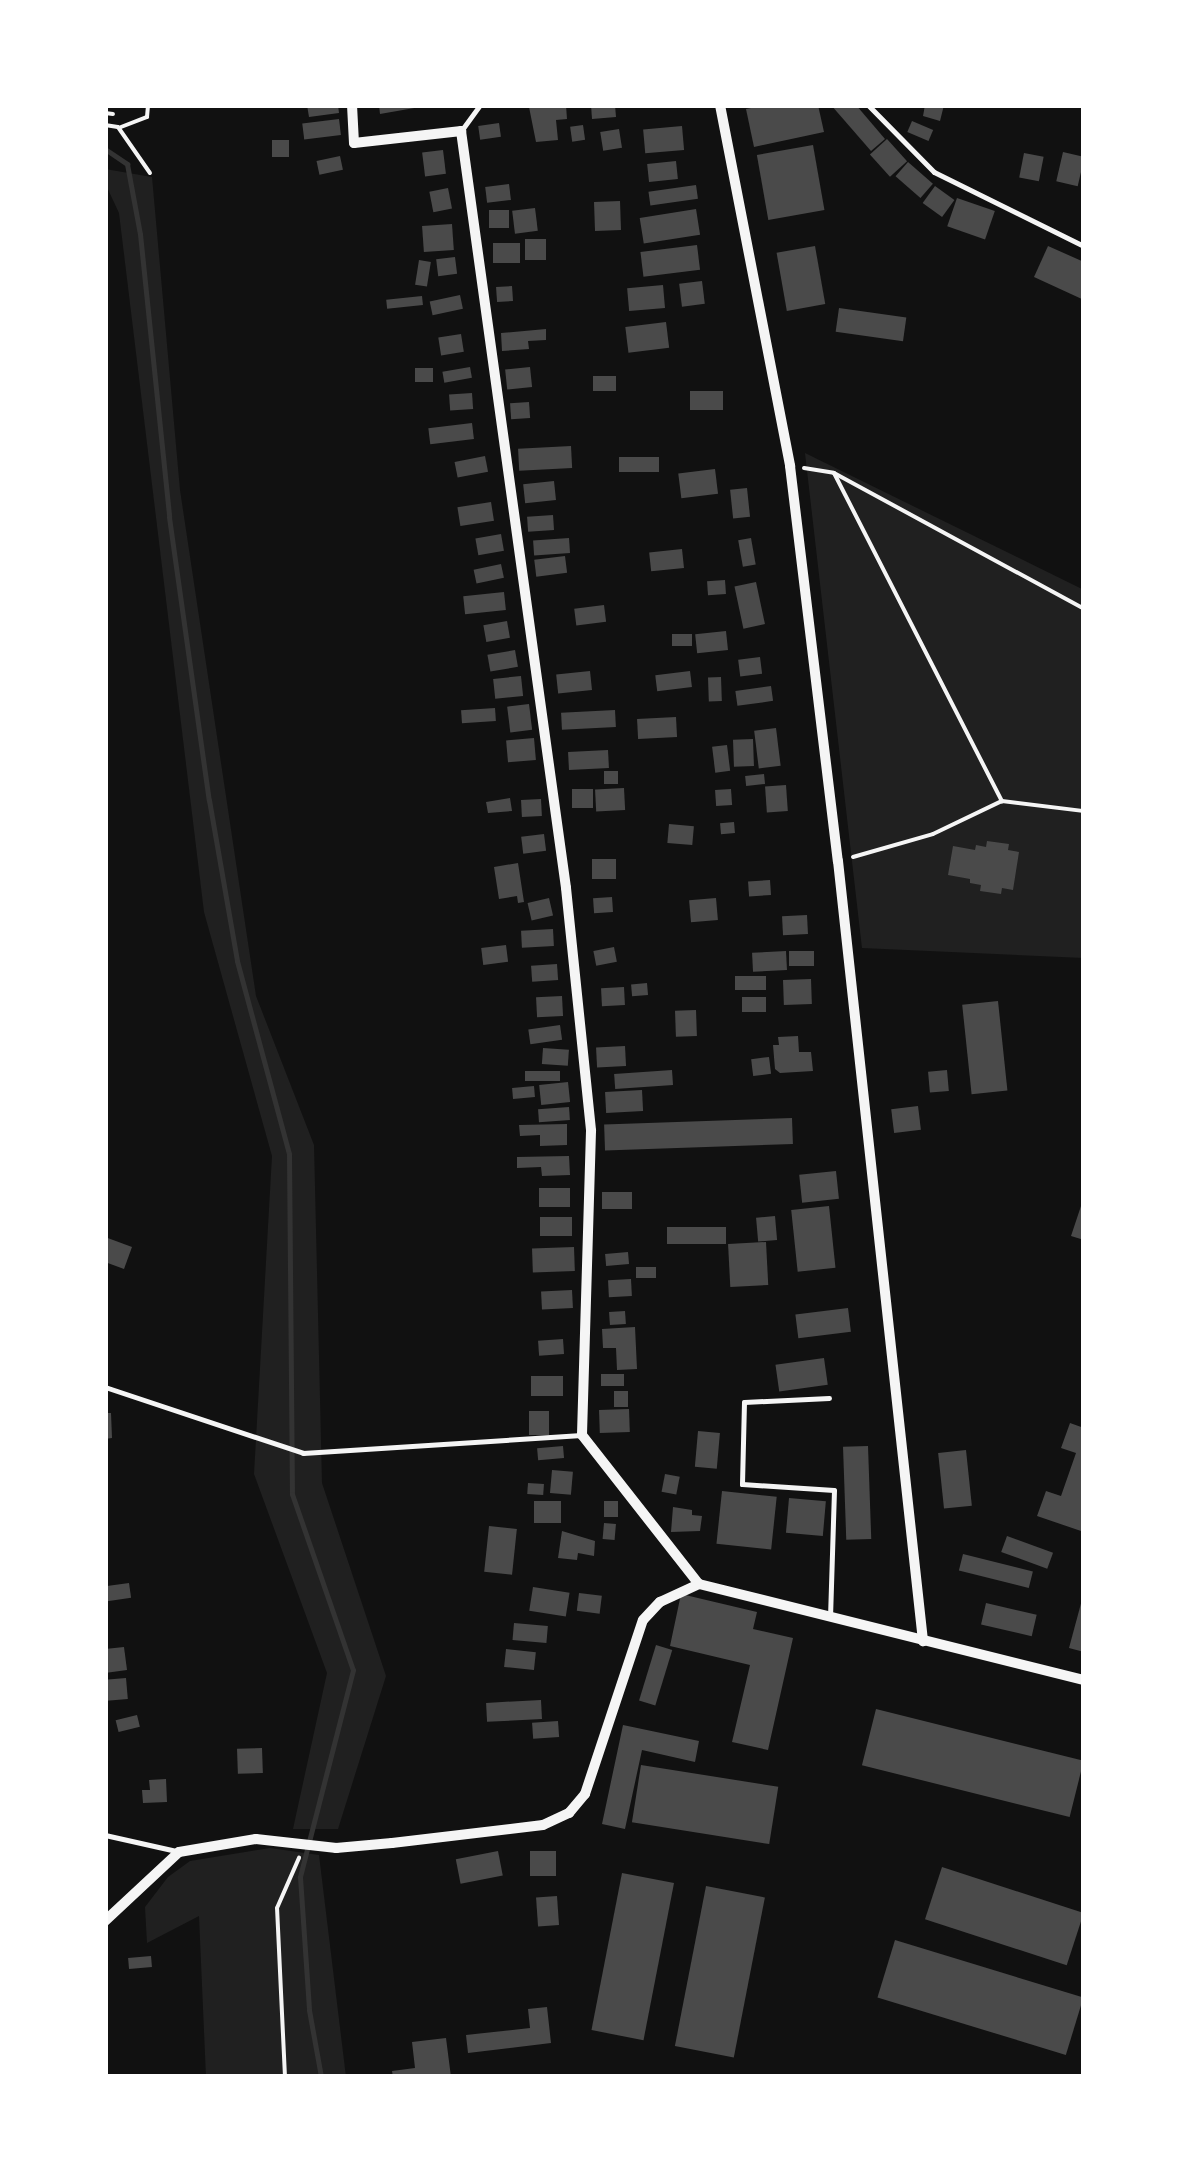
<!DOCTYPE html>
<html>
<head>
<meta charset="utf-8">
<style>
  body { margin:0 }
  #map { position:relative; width:1189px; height:2182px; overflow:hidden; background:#111; font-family:"Noto Sans",sans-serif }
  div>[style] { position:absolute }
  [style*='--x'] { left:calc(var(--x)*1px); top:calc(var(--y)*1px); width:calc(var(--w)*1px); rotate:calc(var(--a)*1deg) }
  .green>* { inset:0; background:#202020 }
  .stream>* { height:5px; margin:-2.5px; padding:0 2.5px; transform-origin:2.5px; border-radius:2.5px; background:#333 }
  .building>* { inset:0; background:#4a4a4a; transform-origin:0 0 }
  .path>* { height:4px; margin:-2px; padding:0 2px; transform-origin:2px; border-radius:2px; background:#f5f5f5 }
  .service>* { height:5px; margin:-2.5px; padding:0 2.5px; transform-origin:2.5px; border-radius:2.5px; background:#f5f5f5 }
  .minor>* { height:10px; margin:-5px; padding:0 5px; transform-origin:5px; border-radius:5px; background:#f5f5f5 }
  span { translate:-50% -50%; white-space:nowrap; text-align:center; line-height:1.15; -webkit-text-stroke:9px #fff; paint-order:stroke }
  .frame { position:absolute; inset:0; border:108px solid #fff; pointer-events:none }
</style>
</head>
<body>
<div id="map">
  <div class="green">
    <div style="clip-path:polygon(105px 169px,152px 177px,180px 490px,256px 996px,314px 1145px,322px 1483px,386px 1676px,338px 1829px,293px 1829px,327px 1673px,254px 1474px,272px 1156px,204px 912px,119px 213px,105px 183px)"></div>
    <div style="clip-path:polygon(805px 453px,1084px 590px,1084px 958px,862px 948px)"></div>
    <div style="clip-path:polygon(270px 1848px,319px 1855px,346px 2077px,206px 2077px,199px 1916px,147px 1943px,145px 1907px,168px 1877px,190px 1861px)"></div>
  </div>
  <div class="stream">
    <div style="--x:105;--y:149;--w:27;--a:34"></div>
    <div style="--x:127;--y:164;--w:71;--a:79.5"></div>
    <div style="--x:140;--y:234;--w:284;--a:84.1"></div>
    <div style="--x:169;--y:517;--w:286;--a:82"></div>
    <div style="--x:209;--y:800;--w:163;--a:80.1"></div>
    <div style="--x:237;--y:961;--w:200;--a:74.9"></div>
    <div style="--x:289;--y:1154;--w:340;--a:89.5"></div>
    <div style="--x:292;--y:1494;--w:186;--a:70.9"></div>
    <div style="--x:353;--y:1670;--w:214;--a:104.4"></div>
    <div style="--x:300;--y:1877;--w:133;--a:86.1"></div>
    <div style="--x:309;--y:2010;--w:68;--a:79.8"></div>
  </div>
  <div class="building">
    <div style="clip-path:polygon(307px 105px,338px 105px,339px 113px,309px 117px)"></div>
    <div style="clip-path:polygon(379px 105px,420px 105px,420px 107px,380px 114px)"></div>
    <div style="clip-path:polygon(552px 105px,566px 105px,567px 119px,556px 120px,558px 140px,536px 142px,529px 107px)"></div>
    <div style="clip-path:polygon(591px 105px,615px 105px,616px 117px,592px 119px)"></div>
    <div style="clip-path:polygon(767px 105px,818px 105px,824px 132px,754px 147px,746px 109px)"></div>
    <div style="clip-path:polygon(831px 105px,856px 105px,885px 139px,871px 151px)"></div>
    <div style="clip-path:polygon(925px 105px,944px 105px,940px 121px,923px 116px)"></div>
    <div style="left:339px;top:119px;width:16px;height:37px;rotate:83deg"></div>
    <div style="left:912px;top:121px;width:23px;height:12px;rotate:23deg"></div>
    <div style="left:499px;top:123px;width:14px;height:21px;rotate:82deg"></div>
    <div style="left:583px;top:125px;width:15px;height:13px;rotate:82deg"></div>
    <div style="left:682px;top:126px;width:24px;height:39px;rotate:85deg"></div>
    <div style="left:619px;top:129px;width:19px;height:19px;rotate:81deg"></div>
    <div style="left:887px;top:139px;width:30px;height:23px;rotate:48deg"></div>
    <div style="left:289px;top:140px;width:17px;height:17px;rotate:90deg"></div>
    <div style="left:813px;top:145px;width:66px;height:57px;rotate:80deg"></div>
    <div style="left:443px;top:150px;width:24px;height:21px;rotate:83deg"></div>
    <div style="left:1063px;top:152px;width:22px;height:30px;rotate:13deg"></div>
    <div style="left:1024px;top:153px;width:20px;height:25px;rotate:11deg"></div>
    <div style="left:340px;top:156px;width:14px;height:24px;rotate:78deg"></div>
    <div style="left:676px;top:161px;width:18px;height:29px;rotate:84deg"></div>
    <div style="left:908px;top:162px;width:33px;height:19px;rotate:41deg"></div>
    <div style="left:509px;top:184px;width:16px;height:24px;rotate:83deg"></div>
    <div style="left:696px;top:185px;width:14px;height:48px;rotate:82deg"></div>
    <div style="left:935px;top:186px;width:24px;height:21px;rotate:36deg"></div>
    <div style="left:448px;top:188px;width:21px;height:19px;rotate:79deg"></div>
    <div style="left:957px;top:198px;width:40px;height:30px;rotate:19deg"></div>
    <div style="left:620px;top:201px;width:29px;height:26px;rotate:88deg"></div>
    <div style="left:535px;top:208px;width:23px;height:23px;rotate:83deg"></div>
    <div style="left:696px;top:209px;width:26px;height:57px;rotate:81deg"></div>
    <div style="left:489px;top:210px;width:20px;height:18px"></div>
    <div style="left:452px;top:224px;width:26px;height:30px;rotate:86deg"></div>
    <div style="left:546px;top:239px;width:21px;height:21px;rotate:90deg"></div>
    <div style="left:493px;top:243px;width:27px;height:20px"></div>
    <div style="left:697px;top:245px;width:25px;height:57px;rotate:83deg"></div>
    <div style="left:815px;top:246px;width:59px;height:39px;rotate:80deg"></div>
    <div style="clip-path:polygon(1048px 246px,1084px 262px,1084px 300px,1034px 277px)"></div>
    <div style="left:455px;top:257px;width:17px;height:19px;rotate:83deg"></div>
    <div style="left:419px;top:260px;width:12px;height:25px;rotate:9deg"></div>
    <div style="left:702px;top:281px;width:23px;height:23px;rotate:83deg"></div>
    <div style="left:663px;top:285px;width:23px;height:36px;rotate:85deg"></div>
    <div style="left:512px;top:286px;width:15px;height:16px;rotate:86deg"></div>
    <div style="left:460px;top:295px;width:14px;height:31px;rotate:78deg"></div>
    <div style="left:422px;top:296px;width:9px;height:36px;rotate:84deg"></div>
    <div style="left:839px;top:308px;width:68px;height:24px;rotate:8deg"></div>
    <div style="left:666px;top:322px;width:26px;height:41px;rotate:83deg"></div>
    <div style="clip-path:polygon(546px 329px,546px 340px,528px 341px,529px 349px,502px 351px,501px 333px)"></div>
    <div style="left:461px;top:334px;width:18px;height:23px;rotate:81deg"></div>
    <div style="left:470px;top:367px;width:11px;height:28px;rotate:80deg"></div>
    <div style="left:530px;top:367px;width:20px;height:25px;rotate:84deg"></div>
    <div style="left:415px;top:368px;width:18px;height:14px"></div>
    <div style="left:593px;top:376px;width:23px;height:15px"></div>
    <div style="left:690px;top:391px;width:33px;height:19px"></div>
    <div style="left:472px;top:393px;width:16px;height:23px;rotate:86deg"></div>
    <div style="left:529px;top:402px;width:16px;height:19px;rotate:86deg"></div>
    <div style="left:472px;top:423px;width:16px;height:44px;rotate:83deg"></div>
    <div style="left:571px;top:446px;width:22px;height:53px;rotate:87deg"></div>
    <div style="left:485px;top:456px;width:16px;height:31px;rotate:79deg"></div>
    <div style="left:619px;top:457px;width:40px;height:15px"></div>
    <div style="left:715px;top:469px;width:25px;height:37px;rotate:83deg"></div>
    <div style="left:554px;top:481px;width:19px;height:31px;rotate:84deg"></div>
    <div style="left:747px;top:488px;width:29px;height:17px;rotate:84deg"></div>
    <div style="left:491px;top:502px;width:19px;height:34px;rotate:81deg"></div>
    <div style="left:553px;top:515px;width:15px;height:26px;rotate:86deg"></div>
    <div style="left:501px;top:534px;width:17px;height:26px;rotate:80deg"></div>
    <div style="left:569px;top:538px;width:15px;height:36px;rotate:86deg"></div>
    <div style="left:751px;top:538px;width:27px;height:13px;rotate:80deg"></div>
    <div style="left:682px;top:549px;width:19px;height:33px;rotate:84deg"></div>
    <div style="left:565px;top:556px;width:17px;height:31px;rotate:83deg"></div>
    <div style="left:501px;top:564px;width:14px;height:28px;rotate:78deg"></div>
    <div style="left:725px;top:580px;width:14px;height:18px;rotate:86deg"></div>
    <div style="left:756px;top:582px;width:43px;height:22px;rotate:78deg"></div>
    <div style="left:504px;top:592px;width:18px;height:41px;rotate:84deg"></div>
    <div style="left:604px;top:605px;width:17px;height:30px;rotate:83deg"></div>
    <div style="left:507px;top:621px;width:17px;height:24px;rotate:80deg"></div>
    <div style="left:726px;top:631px;width:19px;height:31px;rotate:84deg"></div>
    <div style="left:692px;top:634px;width:12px;height:20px;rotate:90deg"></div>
    <div style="left:515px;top:650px;width:17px;height:28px;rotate:80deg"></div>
    <div style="left:760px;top:657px;width:17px;height:22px;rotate:83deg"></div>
    <div style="left:590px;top:671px;width:19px;height:34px;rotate:84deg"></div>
    <div style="left:690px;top:671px;width:16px;height:35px;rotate:83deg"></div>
    <div style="left:521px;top:676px;width:20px;height:28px;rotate:84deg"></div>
    <div style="left:721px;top:677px;width:24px;height:13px;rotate:88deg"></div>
    <div style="left:771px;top:686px;width:15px;height:36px;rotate:82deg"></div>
    <div style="left:529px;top:704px;width:26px;height:22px;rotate:83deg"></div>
    <div style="left:495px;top:708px;width:13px;height:34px;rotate:86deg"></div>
    <div style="left:615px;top:710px;width:17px;height:54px;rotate:87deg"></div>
    <div style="left:676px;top:717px;width:20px;height:39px;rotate:87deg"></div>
    <div style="left:776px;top:728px;width:38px;height:22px;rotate:83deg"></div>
    <div style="left:534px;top:738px;width:22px;height:28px;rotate:85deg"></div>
    <div style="left:753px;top:739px;width:27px;height:20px;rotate:88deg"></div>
    <div style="left:727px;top:745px;width:26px;height:15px;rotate:83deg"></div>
    <div style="left:608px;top:750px;width:18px;height:40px;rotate:87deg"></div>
    <div style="left:604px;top:771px;width:14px;height:13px"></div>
    <div style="left:764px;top:774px;width:10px;height:19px;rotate:84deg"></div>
    <div style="left:786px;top:785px;width:26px;height:21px;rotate:86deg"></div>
    <div style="left:624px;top:788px;width:22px;height:29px;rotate:87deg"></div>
    <div style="left:572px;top:789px;width:21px;height:19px"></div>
    <div style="left:731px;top:789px;width:16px;height:16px;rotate:86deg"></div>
    <div style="clip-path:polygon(510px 798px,512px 811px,488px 813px,486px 802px)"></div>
    <div style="left:541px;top:799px;width:17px;height:20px;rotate:87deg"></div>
    <div style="left:734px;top:822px;width:11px;height:14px;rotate:85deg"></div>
    <div style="left:669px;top:824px;width:25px;height:19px;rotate:5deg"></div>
    <div style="left:544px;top:834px;width:17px;height:23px;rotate:83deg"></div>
    <div style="clip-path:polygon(987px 841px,1009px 844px,1008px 850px,1019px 852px,1013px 890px,1002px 888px,1001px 894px,980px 891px,981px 885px,970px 883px,970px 879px,948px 875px,953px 846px,975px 850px,976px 845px,986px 847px)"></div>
    <div style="left:616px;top:859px;width:20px;height:24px;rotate:90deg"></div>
    <div style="clip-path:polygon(518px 863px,524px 902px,518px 903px,517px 896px,499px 899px,494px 867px)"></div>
    <div style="left:770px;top:880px;width:15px;height:22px;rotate:86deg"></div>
    <div style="left:612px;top:897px;width:15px;height:19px;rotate:86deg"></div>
    <div style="left:549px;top:898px;width:18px;height:22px;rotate:77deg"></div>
    <div style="left:716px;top:898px;width:22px;height:27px;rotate:85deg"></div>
    <div style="left:807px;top:915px;width:19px;height:25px;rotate:87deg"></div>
    <div style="left:553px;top:929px;width:17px;height:32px;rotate:87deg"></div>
    <div style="left:506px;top:945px;width:17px;height:25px;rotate:83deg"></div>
    <div style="left:614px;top:947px;width:15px;height:21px;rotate:79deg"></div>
    <div style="left:786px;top:951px;width:19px;height:34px;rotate:87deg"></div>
    <div style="left:789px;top:951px;width:25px;height:15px"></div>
    <div style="left:557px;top:964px;width:16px;height:26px;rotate:86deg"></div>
    <div style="left:766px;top:976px;width:14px;height:31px;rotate:90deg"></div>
    <div style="left:811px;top:979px;width:25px;height:28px;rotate:88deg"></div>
    <div style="left:647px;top:983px;width:12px;height:16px;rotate:85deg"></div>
    <div style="left:624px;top:987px;width:18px;height:23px;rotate:87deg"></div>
    <div style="left:562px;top:996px;width:20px;height:26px;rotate:87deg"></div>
    <div style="left:766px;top:997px;width:15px;height:24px;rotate:90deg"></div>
    <div style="left:998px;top:1001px;width:90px;height:36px;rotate:84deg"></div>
    <div style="left:696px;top:1010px;width:26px;height:21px;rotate:88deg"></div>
    <div style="left:560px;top:1025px;width:15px;height:32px;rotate:82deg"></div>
    <div style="clip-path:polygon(798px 1036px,799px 1052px,811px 1052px,813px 1071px,780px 1073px,775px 1069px,773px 1045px,779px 1045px,778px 1037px)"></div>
    <div style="left:625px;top:1046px;width:20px;height:29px;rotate:87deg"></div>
    <div style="left:543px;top:1048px;width:26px;height:16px;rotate:4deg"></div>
    <div style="left:769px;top:1057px;width:17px;height:18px;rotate:83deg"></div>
    <div style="left:672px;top:1070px;width:15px;height:58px;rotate:86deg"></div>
    <div style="left:947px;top:1070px;width:21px;height:19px;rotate:85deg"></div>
    <div style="left:560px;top:1071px;width:10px;height:35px;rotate:90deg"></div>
    <div style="left:568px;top:1082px;width:20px;height:29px;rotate:84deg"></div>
    <div style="left:534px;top:1086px;width:11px;height:22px;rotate:85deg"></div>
    <div style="left:642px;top:1090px;width:21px;height:37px;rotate:87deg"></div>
    <div style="left:918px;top:1106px;width:24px;height:27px;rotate:83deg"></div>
    <div style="left:569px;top:1107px;width:13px;height:31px;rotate:86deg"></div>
    <div style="left:792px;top:1118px;width:26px;height:188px;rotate:88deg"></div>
    <div style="clip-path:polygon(567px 1124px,567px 1145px,540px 1146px,540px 1135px,520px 1136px,519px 1125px)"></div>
    <div style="clip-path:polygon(569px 1156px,570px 1175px,542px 1176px,541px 1167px,517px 1168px,517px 1157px)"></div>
    <div style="left:836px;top:1171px;width:28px;height:37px;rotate:84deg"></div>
    <div style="left:539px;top:1188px;width:31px;height:19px"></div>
    <div style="left:602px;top:1192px;width:30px;height:17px"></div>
    <div style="clip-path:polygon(1083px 1200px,1084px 1200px,1084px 1240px,1071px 1236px)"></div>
    <div style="left:829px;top:1206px;width:62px;height:38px;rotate:84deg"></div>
    <div style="left:775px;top:1216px;width:24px;height:19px;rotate:85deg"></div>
    <div style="left:540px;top:1217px;width:32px;height:19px"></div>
    <div style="left:726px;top:1227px;width:17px;height:59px;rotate:90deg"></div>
    <div style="clip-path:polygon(105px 1237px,132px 1247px,124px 1269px,105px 1262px)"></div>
    <div style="left:766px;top:1242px;width:43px;height:38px;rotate:87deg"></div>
    <div style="left:574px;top:1247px;width:24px;height:42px;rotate:88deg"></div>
    <div style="left:628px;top:1252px;width:12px;height:23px;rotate:85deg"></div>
    <div style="left:656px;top:1267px;width:11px;height:20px;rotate:90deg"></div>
    <div style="left:631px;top:1279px;width:17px;height:23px;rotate:87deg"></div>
    <div style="left:572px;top:1290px;width:18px;height:31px;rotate:87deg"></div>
    <div style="left:848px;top:1308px;width:24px;height:53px;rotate:83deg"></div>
    <div style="left:625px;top:1311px;width:13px;height:16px;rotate:86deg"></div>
    <div style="clip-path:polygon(635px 1327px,637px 1369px,617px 1370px,616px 1348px,603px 1348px,602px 1329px)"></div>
    <div style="left:563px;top:1339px;width:15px;height:25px;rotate:86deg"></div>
    <div style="left:824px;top:1358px;width:27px;height:49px;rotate:82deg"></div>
    <div style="left:624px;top:1374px;width:12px;height:23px;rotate:90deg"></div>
    <div style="left:531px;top:1376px;width:32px;height:20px"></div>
    <div style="left:614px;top:1391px;width:14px;height:16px"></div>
    <div style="left:629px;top:1409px;width:23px;height:30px;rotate:88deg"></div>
    <div style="left:529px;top:1411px;width:20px;height:24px"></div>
    <div style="clip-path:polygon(105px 1413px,111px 1413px,112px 1438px,105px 1439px)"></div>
    <div style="clip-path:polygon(1070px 1423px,1084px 1428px,1081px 1531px,1037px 1516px,1046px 1491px,1061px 1496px,1076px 1453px,1061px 1448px)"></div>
    <div style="left:698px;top:1431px;width:22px;height:36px;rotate:5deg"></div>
    <div style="left:563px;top:1446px;width:12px;height:26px;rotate:85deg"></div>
    <div style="left:868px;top:1446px;width:93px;height:25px;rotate:88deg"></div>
    <div style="left:966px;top:1450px;width:56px;height:28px;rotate:84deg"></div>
    <div style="left:552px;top:1470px;width:21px;height:23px;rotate:5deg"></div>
    <div style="left:665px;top:1474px;width:15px;height:18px;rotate:11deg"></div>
    <div style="left:528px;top:1483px;width:16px;height:11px;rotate:4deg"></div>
    <div style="left:722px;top:1491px;width:55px;height:53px;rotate:6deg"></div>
    <div style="left:789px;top:1498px;width:37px;height:35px;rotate:5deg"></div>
    <div style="left:534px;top:1501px;width:27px;height:22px"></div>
    <div style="left:604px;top:1501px;width:14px;height:16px"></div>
    <div style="clip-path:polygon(673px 1507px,692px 1510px,692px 1515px,702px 1516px,700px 1531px,671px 1532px)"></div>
    <div style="left:604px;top:1523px;width:12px;height:16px;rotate:5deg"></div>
    <div style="left:489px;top:1526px;width:28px;height:46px;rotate:6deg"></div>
    <div style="clip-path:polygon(562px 1531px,595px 1541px,594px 1556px,578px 1553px,577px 1560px,558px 1558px)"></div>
    <div style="left:1007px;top:1536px;width:49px;height:17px;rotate:20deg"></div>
    <div style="left:963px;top:1554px;width:72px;height:17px;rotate:14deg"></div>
    <div style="left:129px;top:1583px;width:15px;height:24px;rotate:82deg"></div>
    <div style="left:533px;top:1587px;width:37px;height:24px;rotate:9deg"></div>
    <div style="left:579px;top:1593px;width:23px;height:18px;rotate:7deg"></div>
    <div style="clip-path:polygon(681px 1594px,757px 1612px,753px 1629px,793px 1638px,768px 1750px,732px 1742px,750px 1665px,670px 1646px)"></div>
    <div style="clip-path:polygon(1083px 1596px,1084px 1596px,1084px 1652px,1069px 1648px)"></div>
    <div style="left:986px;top:1603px;width:52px;height:22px;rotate:13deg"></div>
    <div style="left:514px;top:1623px;width:34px;height:17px;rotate:5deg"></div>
    <div style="left:656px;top:1645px;width:17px;height:58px;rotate:17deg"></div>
    <div style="clip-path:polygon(124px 1647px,127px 1670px,105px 1673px,105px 1649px)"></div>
    <div style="left:506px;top:1649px;width:30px;height:18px;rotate:6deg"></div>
    <div style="left:126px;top:1678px;width:21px;height:21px;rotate:85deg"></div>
    <div style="left:541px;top:1700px;width:19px;height:55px;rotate:87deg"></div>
    <div style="left:876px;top:1709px;width:214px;height:58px;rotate:14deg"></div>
    <div style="left:137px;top:1715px;width:12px;height:22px;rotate:76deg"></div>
    <div style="left:558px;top:1721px;width:16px;height:26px;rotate:86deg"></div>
    <div style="clip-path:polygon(623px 1725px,699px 1741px,695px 1762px,642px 1750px,625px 1829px,602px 1824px)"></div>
    <div style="left:262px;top:1748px;width:25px;height:25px;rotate:88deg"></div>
    <div style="left:641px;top:1765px;width:139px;height:58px;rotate:9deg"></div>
    <div style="clip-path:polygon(166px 1779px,167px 1802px,143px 1803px,142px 1790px,150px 1790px,149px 1780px)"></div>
    <div style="left:498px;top:1851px;width:25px;height:43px;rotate:79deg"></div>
    <div style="left:530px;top:1851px;width:26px;height:25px"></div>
    <div style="left:942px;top:1867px;width:149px;height:55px;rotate:18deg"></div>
    <div style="left:622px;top:1873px;width:53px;height:160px;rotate:11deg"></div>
    <div style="left:706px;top:1886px;width:60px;height:163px;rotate:11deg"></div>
    <div style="left:557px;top:1896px;width:29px;height:21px;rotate:86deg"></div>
    <div style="left:895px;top:1940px;width:197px;height:60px;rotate:17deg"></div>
    <div style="left:151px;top:1956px;width:11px;height:23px;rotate:85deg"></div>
    <div style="clip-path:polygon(547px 2007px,551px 2043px,468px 2053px,466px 2035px,530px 2028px,528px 2009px)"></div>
    <div style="clip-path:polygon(446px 2038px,451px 2077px,393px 2077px,392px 2071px,415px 2068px,412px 2042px)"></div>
  </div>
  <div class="path">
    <div style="--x:105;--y:113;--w:8;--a:7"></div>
    <div style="--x:105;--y:125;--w:13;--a:9"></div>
    <div style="--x:118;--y:127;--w:56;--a:55.2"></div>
    <div style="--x:121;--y:127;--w:28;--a:-21"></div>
    <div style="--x:147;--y:117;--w:12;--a:-85"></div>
    <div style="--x:804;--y:468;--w:30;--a:9"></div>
    <div style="--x:834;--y:473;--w:285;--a:28.5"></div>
    <div style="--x:834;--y:473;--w:369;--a:62.9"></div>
    <div style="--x:853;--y:857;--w:83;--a:-16"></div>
    <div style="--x:933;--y:834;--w:76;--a:-25.6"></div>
    <div style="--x:1002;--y:801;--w:83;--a:7"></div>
    <div style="--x:285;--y:2077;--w:169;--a:-92.7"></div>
    <div style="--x:277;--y:1908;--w:55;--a:-66.3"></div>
  </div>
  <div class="service">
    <div style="--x:868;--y:105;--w:94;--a:45.4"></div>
    <div style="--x:934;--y:172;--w:167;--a:26.3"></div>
    <div style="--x:461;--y:131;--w:32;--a:-54"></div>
    <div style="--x:105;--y:1387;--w:209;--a:18.4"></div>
    <div style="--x:303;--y:1453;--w:279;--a:-3.7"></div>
    <div style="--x:829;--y:1398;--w:85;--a:177.3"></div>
    <div style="--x:744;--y:1402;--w:82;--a:91.4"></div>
    <div style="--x:742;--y:1484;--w:92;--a:3.7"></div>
    <div style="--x:834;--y:1490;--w:125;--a:91.8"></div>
    <div style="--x:105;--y:1835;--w:73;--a:12.7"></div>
  </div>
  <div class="minor">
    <div style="--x:352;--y:105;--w:38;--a:87"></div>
    <div style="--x:354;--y:143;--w:108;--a:-6.4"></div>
    <div style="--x:461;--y:131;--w:764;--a:82.1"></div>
    <div style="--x:566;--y:888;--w:244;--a:84.1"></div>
    <div style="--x:591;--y:1131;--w:304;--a:91.7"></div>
    <div style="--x:582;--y:1435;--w:189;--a:51.9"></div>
    <div style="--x:720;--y:105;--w:368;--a:79"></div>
    <div style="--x:790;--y:466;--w:398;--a:83.1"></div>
    <div style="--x:838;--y:861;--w:785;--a:83.78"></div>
    <div style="--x:105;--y:1921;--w:101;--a:-43"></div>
    <div style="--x:179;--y:1852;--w:78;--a:-9.6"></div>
    <div style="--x:256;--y:1839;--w:81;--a:6.4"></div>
    <div style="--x:336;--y:1848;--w:56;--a:-5.1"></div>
    <div style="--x:392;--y:1843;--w:152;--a:-6.8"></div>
    <div style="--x:543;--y:1825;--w:29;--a:-25"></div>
    <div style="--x:569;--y:1813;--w:25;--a:-50"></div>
    <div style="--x:585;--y:1794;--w:183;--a:-71.6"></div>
    <div style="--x:643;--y:1620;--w:25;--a:-47"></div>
    <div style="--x:660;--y:1602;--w:43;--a:-24.8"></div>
    <div style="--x:699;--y:1584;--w:397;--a:14"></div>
  </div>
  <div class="frame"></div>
</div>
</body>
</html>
